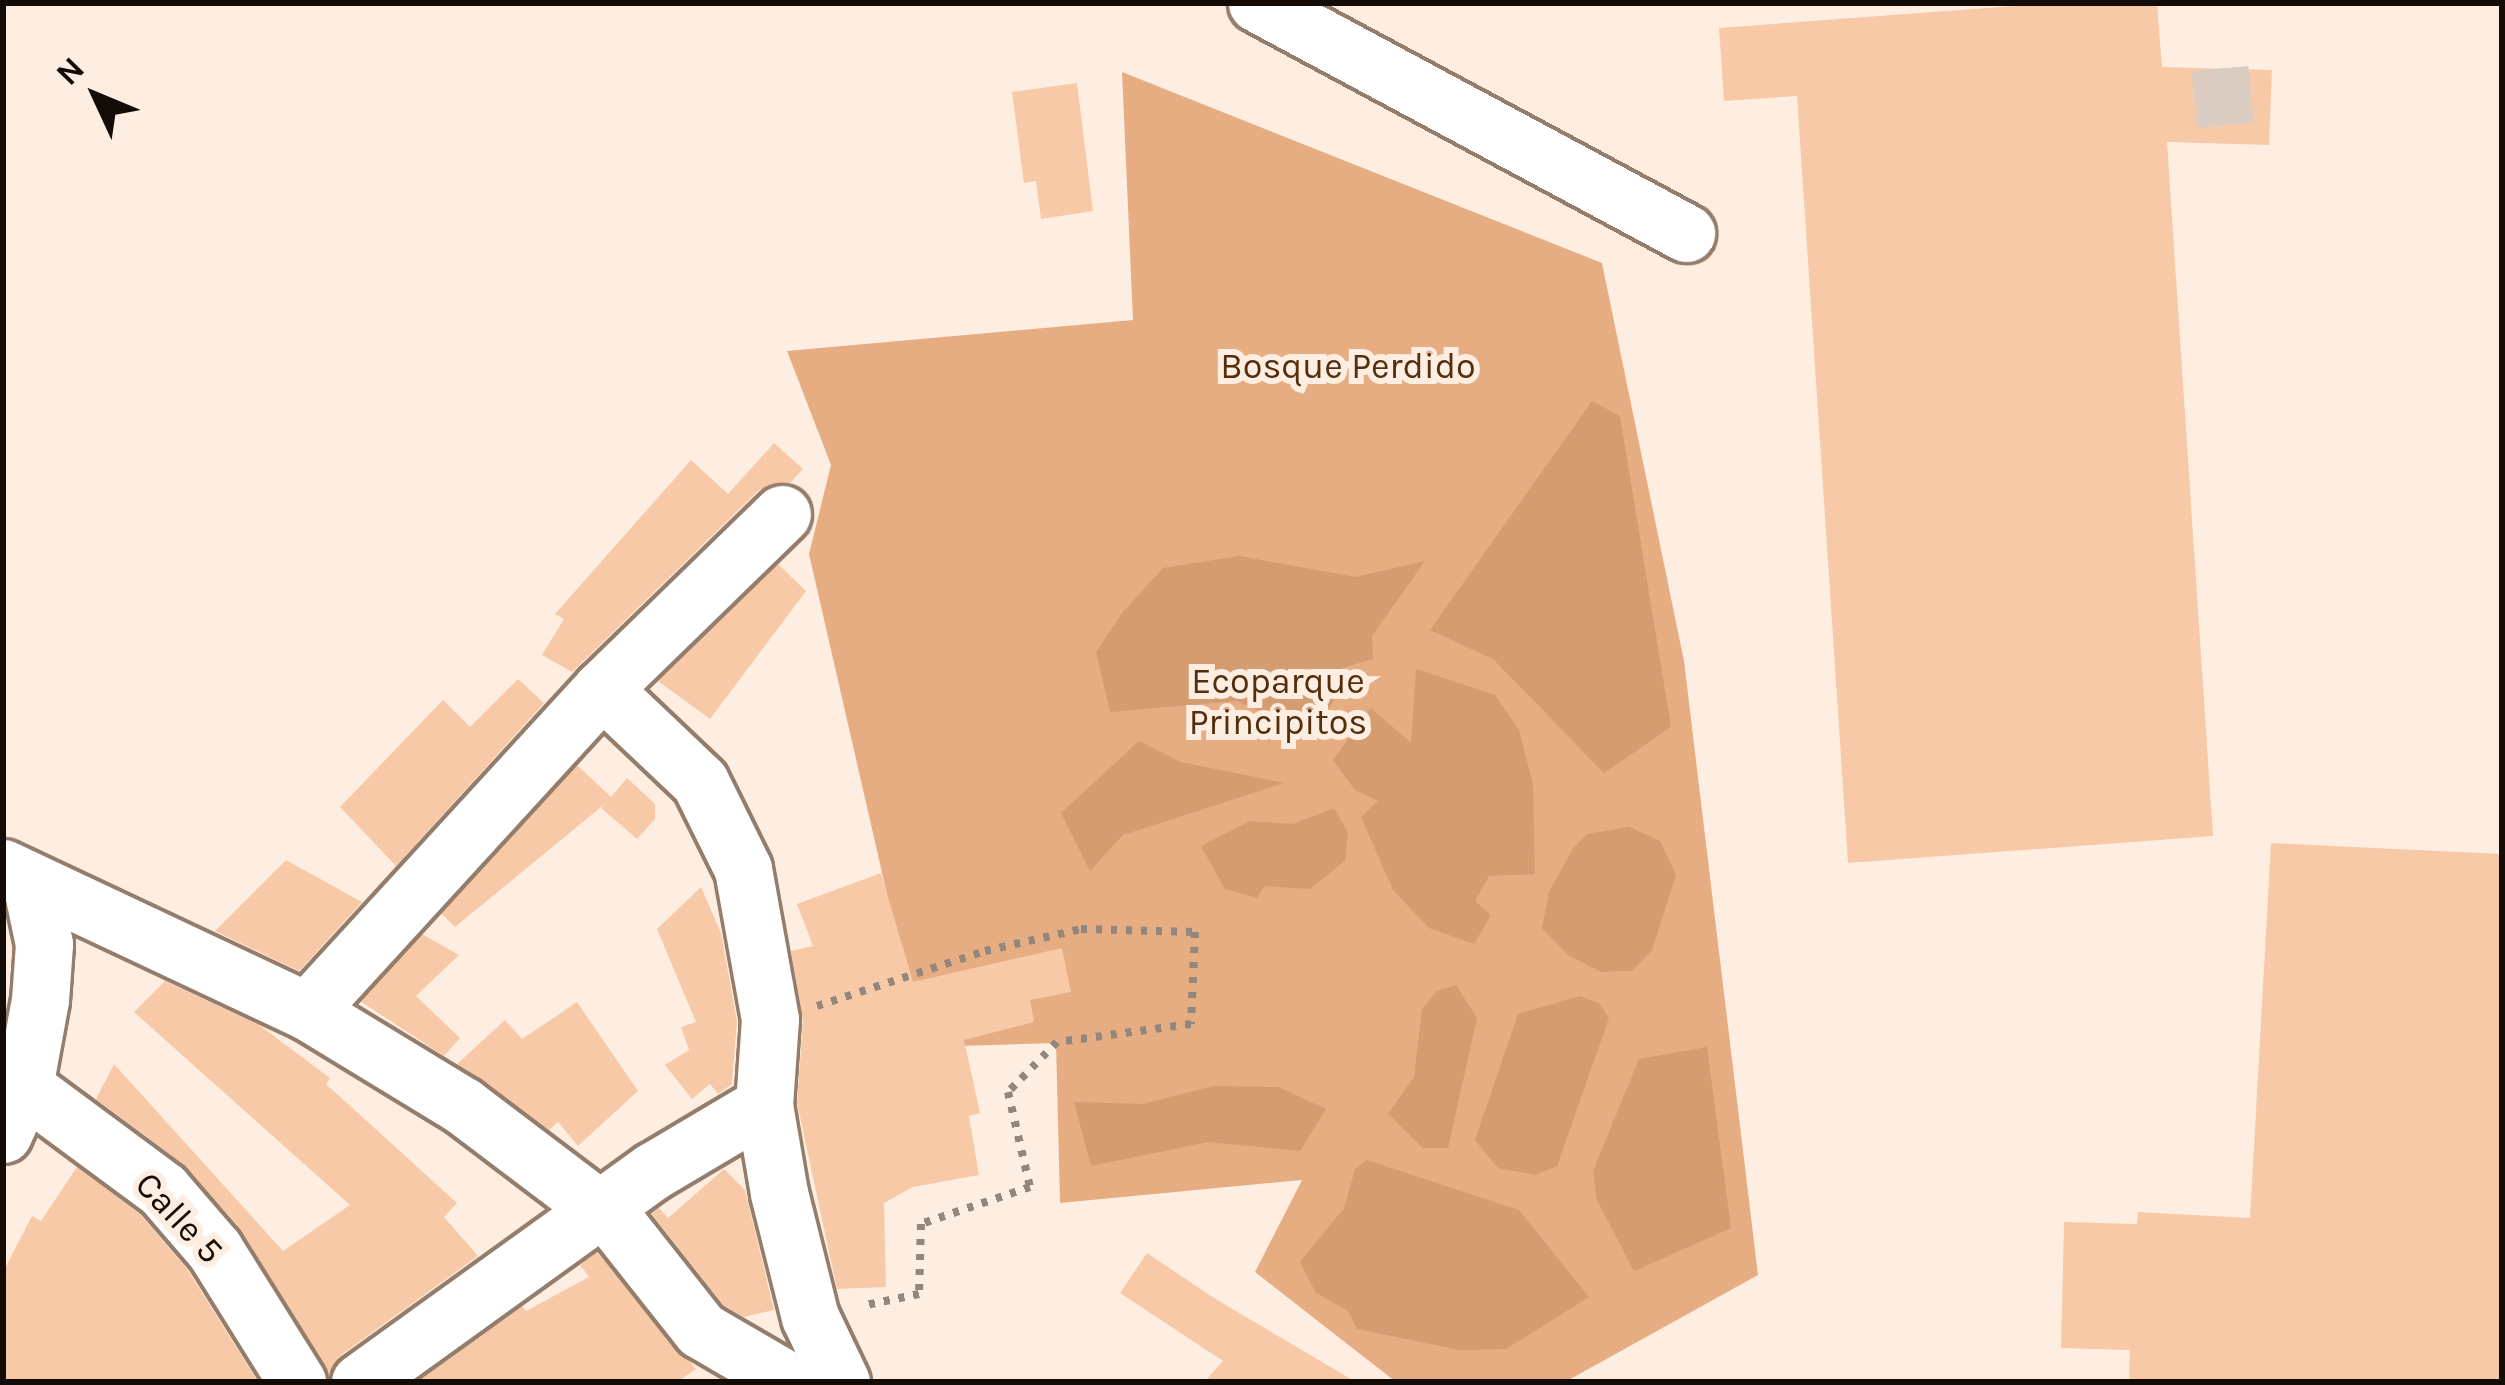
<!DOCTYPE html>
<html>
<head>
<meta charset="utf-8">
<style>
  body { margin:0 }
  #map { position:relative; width:2505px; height:1385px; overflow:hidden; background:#feeee2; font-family:Karla,sans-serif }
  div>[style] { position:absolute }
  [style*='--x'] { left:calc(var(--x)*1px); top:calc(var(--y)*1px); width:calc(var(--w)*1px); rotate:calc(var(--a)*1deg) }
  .forest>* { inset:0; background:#e6ad82 }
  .water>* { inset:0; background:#d39c71 }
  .building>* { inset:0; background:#f8c9a7 }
  .minor-tunnel>* { height:57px; margin-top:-28.5px; transform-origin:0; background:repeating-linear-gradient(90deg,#dbccc1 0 57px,transparent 0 85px) }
  .path>* { height:8px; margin-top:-4px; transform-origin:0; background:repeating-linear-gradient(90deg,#92867d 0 6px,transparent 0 15px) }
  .roads { filter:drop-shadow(3px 0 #947d6b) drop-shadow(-3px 0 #947d6b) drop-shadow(0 3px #947d6b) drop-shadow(0 -3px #947d6b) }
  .minor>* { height:57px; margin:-28.5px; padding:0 28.5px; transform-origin:28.5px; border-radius:28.5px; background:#fff }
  span { translate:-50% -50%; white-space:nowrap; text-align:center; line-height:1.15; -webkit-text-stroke:12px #feeee2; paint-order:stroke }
  .park-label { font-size:36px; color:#542f0e }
  .street-label { font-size:36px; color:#130b05 }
  .frame { position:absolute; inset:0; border:6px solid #130b05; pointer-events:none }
  .north { position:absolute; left:36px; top:36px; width:120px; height:120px; -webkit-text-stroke:9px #feeee2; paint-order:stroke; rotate:314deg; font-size:33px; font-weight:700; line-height:48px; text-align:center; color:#130b05 }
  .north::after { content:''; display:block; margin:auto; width:42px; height:54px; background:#130b05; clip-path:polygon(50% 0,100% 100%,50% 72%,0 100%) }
</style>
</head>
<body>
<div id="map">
  <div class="forest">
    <div style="clip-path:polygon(1122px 72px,1602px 263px,1684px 661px,1758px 1275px,1565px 1382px,1396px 1382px,1255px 1272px,1302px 1180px,1060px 1203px,1056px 1043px,922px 1047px,809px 554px,831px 465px,787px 351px,1133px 320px)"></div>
  </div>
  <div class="water">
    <div style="clip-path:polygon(1592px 401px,1620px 416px,1671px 727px,1604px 773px,1493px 659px,1430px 630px)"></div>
    <div style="clip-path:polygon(1239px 556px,1355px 577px,1425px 561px,1372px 636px,1373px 659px,1342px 668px,1341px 690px,1323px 716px,1274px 717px,1237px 701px,1110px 712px,1096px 652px,1123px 612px,1163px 568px)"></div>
    <div style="clip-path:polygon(1416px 669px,1495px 695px,1519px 730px,1533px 784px,1535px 874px,1489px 876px,1475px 901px,1491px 915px,1474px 944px,1429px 928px,1393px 890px,1361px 817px,1378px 801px,1355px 790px,1333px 760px,1371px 708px,1411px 743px)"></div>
    <div style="clip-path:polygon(1139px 741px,1181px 762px,1284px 783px,1123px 835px,1090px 871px,1061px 813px)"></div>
    <div style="clip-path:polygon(1334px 808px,1348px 833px,1345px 861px,1310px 889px,1264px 886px,1257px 898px,1225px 889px,1201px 846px,1250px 821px,1293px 824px)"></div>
    <div style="clip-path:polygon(1629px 827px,1660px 841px,1676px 875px,1652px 950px,1632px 971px,1601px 972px,1568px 955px,1542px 928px,1549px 892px,1574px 847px,1587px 834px)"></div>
    <div style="clip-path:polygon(1456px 985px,1477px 1018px,1448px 1148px,1423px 1148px,1388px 1114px,1414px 1077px,1422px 1009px,1437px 991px)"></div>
    <div style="clip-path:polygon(1580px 996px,1599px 1003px,1609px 1018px,1557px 1166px,1535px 1175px,1498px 1168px,1475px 1140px,1518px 1014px)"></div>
    <div style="clip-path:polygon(1707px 1047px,1731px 1228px,1634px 1271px,1597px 1200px,1593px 1171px,1639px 1059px)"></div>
    <div style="clip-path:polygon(1214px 1086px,1278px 1087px,1326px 1109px,1300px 1151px,1208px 1142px,1091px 1166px,1074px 1102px,1143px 1104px)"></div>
    <div style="clip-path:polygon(1367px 1160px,1519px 1210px,1589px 1297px,1506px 1349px,1460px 1350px,1357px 1329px,1348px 1311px,1316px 1293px,1300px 1262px,1344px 1208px,1355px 1169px)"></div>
  </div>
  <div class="building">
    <div style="clip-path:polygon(2053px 3px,2157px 3px,2162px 67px,2272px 70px,2269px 145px,2167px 142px,2213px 836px,1848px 863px,1797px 96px,1724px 101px,1719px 28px)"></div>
    <div style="clip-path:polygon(1077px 83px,1093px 211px,1041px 219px,1036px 181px,1024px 183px,1012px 92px)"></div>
    <div style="clip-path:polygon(774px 443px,803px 469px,791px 482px,759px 490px,572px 672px,542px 655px,564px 619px,555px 614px,691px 460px,728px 494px)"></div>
    <div style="clip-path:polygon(778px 564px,806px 591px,710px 719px,658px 681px)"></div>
    <div style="clip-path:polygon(518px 679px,544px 703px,396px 866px,340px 807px,443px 700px,470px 727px)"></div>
    <div style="clip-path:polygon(577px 765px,611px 797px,627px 778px,655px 804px,655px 819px,637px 839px,601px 808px,606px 803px,455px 927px,441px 913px)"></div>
    <div style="clip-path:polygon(2271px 843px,2502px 854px,2502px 1382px,2129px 1382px,2130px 1350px,2061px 1348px,2064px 1222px,2137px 1224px,2138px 1212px,2250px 1218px)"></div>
    <div style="clip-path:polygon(286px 860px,362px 902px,299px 971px,215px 931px)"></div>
    <div style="clip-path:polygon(881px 873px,913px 982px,1062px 948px,1071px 992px,1030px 1000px,1034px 1022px,964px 1040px,980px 1113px,969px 1116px,979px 1175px,913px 1187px,884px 1203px,886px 1287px,837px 1289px,797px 1103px,803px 1021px,791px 951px,813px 946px,797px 904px)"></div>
    <div style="clip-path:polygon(701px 887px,721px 933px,737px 1021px,732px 1084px,718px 1094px,710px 1084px,692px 1099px,665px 1065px,689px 1050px,681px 1027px,696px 1022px,657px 929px)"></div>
    <div style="clip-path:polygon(422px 934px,459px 955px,416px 996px,460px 1038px,444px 1056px,360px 1001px)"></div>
    <div style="clip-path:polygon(165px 981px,259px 1025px,330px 1078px,326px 1084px,457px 1203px,444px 1217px,478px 1256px,341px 1355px,329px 1376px,239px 1227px,183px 1164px,96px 1099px,114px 1064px,283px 1251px,350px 1205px,134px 1012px)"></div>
    <div style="clip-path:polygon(577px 1002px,638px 1091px,578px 1146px,558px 1122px,549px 1130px,457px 1064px,505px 1020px,522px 1039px)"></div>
    <div style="clip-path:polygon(77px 1167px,140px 1214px,187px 1269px,258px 1382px,3px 1382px,3px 1272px,32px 1216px,41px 1221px)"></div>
    <div style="clip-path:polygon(724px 1169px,745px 1190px,774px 1310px,744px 1317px,723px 1305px,651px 1213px,659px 1208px,668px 1218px)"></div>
    <div style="clip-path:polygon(597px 1252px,696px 1369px,677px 1382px,416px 1382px,522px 1306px,526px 1311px,589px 1277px,580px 1265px)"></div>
    <div style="clip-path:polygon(1147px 1253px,1214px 1298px,1356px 1382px,1204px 1382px,1223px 1361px,1120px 1293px)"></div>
  </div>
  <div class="minor-tunnel">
    <div style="--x:2220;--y:68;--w:74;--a:84.6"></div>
  </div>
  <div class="path">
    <div style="--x:817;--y:1006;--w:177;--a:-18.1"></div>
    <div style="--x:985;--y:951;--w:98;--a:-12.9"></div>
    <div style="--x:1081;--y:929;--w:114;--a:1.5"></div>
    <div style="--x:1195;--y:932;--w:92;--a:92.5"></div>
    <div style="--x:1191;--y:1024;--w:135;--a:172.3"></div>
    <div style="--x:1057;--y:1042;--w:70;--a:134.4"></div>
    <div style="--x:1008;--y:1092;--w:98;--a:77"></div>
    <div style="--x:1030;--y:1187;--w:115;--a:161.3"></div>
    <div style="--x:921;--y:1224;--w:70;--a:91.6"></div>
    <div style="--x:919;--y:1294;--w:59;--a:168.3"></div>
  </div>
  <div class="roads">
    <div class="minor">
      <div style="--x:1257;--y:3;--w:487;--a:28.2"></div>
      <div style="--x:602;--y:689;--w:135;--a:43.5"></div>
      <div style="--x:700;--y:782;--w:97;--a:63.7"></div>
      <div style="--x:743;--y:869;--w:152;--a:79.8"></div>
      <div style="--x:770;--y:1019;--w:86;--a:94"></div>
      <div style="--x:764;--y:1105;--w:89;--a:80.3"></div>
      <div style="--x:779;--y:1193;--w:128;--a:76"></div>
      <div style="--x:810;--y:1317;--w:72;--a:64.5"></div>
      <div style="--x:3;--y:868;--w:336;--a:25.2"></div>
      <div style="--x:307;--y:1011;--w:183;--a:31.3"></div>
      <div style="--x:463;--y:1106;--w:189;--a:37.1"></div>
      <div style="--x:614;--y:1220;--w:140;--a:51.7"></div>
      <div style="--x:701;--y:1330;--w:103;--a:30.3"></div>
      <div style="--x:307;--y:1011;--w:437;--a:-47.5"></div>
      <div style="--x:602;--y:689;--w:251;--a:-44.2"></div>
      <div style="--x:24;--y:1087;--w:173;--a:36.5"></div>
      <div style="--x:163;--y:1190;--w:78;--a:49.2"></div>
      <div style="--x:214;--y:1249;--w:157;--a:58"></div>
      <div style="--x:3;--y:1134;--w:51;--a:-65.9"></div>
      <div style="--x:24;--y:1087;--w:88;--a:-79.6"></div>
      <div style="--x:40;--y:1000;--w:56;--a:-85.9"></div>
      <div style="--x:44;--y:944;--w:58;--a:-101.9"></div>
      <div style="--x:360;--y:1382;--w:361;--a:-35.8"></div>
      <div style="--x:653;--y:1171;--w:129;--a:-30.7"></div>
    </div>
  </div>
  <div class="park-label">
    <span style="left:1348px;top:367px">Bosque Perdido</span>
    <span style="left:1278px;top:702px">Ecoparque<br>Principitos</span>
  </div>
  <div class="street-label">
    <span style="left:179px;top:1218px;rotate:47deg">Calle 5</span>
  </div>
  <div class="frame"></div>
  <div class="north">N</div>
</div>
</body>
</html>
